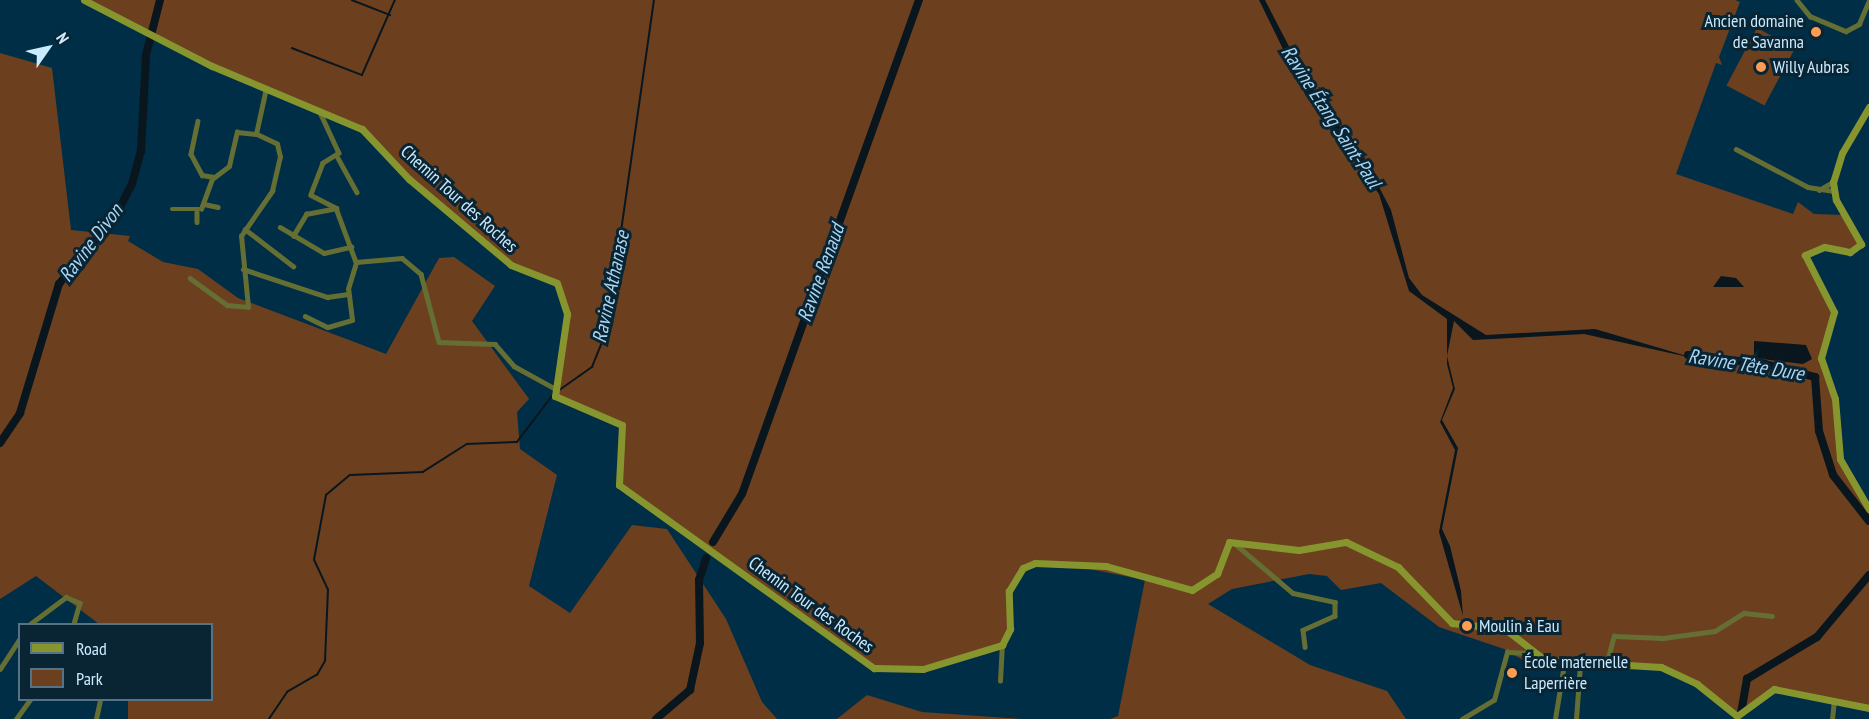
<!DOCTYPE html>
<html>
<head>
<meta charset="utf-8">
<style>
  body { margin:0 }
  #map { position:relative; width:1869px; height:719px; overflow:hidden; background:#002e46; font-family:"PT Sans Narrow",sans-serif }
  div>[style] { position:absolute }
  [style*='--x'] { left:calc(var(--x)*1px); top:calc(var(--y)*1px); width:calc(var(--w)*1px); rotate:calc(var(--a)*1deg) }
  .green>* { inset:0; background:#6c401e; transform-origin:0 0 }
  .water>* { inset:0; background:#09161e }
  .stream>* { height:1.5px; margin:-0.75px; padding:0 0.75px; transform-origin:0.75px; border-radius:0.75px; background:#09161e }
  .river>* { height:8px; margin:-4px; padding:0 4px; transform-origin:4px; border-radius:4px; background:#09161e }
  .street>* { height:4.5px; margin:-2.25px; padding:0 2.25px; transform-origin:2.25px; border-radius:2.25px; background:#656f34 }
  .secondary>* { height:7px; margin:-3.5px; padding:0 3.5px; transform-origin:3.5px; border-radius:3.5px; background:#87952f }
  .dots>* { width:16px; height:16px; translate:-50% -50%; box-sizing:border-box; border:3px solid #092433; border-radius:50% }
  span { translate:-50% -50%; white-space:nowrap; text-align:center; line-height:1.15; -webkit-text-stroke:6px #092433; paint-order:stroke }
  .poi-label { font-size:18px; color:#caeafe }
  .right { translate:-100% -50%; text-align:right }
  .left { translate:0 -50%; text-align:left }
  .street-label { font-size:18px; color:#caeafe }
  .water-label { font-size:20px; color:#aad6f3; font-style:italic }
  .legend { position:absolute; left:18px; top:623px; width:195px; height:78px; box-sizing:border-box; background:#092433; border:2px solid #567384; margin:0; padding:8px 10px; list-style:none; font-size:18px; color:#caeafe }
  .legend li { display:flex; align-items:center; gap:12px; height:30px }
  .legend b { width:30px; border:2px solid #567384 }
  .north { position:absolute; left:18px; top:18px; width:60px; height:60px; -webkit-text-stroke:4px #092433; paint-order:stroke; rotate:56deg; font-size:16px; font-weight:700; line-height:24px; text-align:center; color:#caeafe }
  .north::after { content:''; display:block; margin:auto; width:21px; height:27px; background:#caeafe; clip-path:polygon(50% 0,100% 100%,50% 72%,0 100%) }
</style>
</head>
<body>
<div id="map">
  <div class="green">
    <div style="clip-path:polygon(89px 0,1735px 0,1740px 2px,1719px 57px,1722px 65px,1716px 63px,1676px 174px,1793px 214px,1798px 202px,1814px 214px,1844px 215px,1860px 239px,1858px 249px,1824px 247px,1805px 255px,1833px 318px,1821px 357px,1835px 399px,1839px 452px,1869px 509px,1869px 708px,1787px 690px,1763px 694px,1740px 717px,1697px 684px,1661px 667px,1543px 660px,1540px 670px,1504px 649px,1439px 627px,1381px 583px,1341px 590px,1327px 576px,1309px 574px,1232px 589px,1208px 604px,1310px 665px,1387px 691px,1406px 719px,1110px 719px,1118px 716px,1145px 580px,1049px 561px,1023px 568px,1009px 591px,1010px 629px,1002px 645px,935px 667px,874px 668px,619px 485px,624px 428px,608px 416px,571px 407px,555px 396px,567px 314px,560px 286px,520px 271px,409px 179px,368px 134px,212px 66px)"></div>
    <div style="left:1757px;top:28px;width:43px;height:65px;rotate:28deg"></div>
    <div style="clip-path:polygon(0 53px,52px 68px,71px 230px,130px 236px,128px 241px,163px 262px,198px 269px,238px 298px,386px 354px,439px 258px,454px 257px,495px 286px,472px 321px,529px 399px,517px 412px,520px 449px,557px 475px,529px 586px,570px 613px,632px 525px,667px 529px,726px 619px,762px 702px,777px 719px,128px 719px,128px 700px,212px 700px,212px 624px,99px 624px,36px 576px,0 599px)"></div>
    <div style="clip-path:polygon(867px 695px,922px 712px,1022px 719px,837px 719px)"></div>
  </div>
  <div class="water">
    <div style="clip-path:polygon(1259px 0,1265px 0,1309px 85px,1366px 162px,1391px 210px,1409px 278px,1422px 295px,1486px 335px,1595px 329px,1697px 359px,1584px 334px,1473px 340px,1454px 321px,1447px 356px,1455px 389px,1442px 420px,1458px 448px,1442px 529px,1450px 546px,1461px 591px,1463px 616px,1439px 532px,1455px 450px,1440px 422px,1453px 388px,1447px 364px,1447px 319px,1409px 291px,1379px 194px,1305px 94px)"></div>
    <div style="clip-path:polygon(1721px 276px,1736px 278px,1744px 287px,1713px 287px)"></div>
    <div style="clip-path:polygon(1754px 341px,1806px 345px,1812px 359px,1803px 364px,1754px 358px)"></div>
  </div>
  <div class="stream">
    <div style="--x:352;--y:0;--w:41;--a:21.5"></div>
    <div style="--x:292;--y:48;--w:75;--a:21.1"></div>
    <div style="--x:362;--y:75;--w:82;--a:-66.3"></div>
    <div style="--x:558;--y:391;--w:42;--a:-35.2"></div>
    <div style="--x:592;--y:367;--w:40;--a:-68"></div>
    <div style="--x:607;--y:330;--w:333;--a:-81.9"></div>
    <div style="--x:269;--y:719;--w:32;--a:-56"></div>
    <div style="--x:287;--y:692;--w:34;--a:-30"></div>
    <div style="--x:317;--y:675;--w:16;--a:-60"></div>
    <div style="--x:325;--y:661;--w:71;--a:-87.6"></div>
    <div style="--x:328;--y:590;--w:33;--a:-115"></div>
    <div style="--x:314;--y:560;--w:66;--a:-79.5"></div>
    <div style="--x:326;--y:495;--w:31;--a:-40"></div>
    <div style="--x:350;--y:475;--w:73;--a:-2.4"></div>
    <div style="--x:423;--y:472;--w:52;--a:-32.5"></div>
    <div style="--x:467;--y:444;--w:50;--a:-2.3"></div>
    <div style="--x:517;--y:442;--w:58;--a:-52.7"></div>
  </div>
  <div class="river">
    <div style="--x:1688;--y:355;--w:78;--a:6.7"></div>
    <div style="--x:1765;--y:364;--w:52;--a:14.6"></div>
    <div style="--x:1815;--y:377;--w:54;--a:85.8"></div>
    <div style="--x:1819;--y:431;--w:46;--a:72.3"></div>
    <div style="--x:1833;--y:475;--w:58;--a:52"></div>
    <div style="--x:0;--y:443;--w:36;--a:-56"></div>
    <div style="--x:20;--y:413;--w:135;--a:-73.2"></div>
    <div style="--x:59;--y:284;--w:89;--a:-50.4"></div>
    <div style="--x:116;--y:215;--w:35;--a:-63"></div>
    <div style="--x:132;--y:184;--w:34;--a:-75"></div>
    <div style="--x:141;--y:151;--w:96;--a:-87"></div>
    <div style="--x:146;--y:55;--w:57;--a:-75.7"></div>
    <div style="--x:713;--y:542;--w:56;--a:-58.9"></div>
    <div style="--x:742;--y:494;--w:525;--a:-70.29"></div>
    <div style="--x:1741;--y:713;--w:35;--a:-80"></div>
    <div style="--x:1747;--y:679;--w:82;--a:-31"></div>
    <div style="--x:1817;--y:637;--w:81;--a:-50"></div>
    <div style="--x:656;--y:719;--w:45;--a:-40.5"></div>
    <div style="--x:690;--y:690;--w:48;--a:-78"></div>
    <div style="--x:700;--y:643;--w:63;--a:-90.9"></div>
    <div style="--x:699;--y:580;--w:23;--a:-72"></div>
  </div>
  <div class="street">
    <div style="--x:1797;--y:0;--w:21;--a:51"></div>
    <div style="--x:1810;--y:16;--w:39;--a:23"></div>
    <div style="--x:1846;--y:31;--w:15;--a:-28"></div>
    <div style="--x:1859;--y:24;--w:25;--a:-67"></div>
    <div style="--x:319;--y:110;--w:47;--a:65.1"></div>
    <div style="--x:339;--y:153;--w:19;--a:148"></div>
    <div style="--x:323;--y:163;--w:34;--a:111"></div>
    <div style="--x:311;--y:195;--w:28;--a:27"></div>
    <div style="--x:336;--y:208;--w:58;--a:69.7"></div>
    <div style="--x:356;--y:262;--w:46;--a:-5"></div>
    <div style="--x:402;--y:258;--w:25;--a:40"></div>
    <div style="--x:421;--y:274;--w:70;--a:75.2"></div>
    <div style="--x:439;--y:342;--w:56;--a:2"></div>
    <div style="--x:495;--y:344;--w:29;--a:49"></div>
    <div style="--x:514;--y:366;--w:46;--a:28.8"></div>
    <div style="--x:198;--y:121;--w:34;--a:102"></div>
    <div style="--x:191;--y:154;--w:24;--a:62"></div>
    <div style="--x:202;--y:175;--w:12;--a:9"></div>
    <div style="--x:1736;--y:149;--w:81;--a:27.8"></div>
    <div style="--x:1808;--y:187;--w:26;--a:9"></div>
    <div style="--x:338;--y:158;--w:39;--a:61"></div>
    <div style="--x:1819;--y:190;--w:16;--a:-30"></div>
    <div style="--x:204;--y:204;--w:14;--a:12"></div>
    <div style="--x:172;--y:209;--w:29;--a:0"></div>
    <div style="--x:201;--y:209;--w:32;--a:-70"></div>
    <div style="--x:212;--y:179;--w:21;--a:-37"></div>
    <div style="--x:229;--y:166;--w:35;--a:-77"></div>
    <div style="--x:237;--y:132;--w:19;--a:6"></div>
    <div style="--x:197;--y:212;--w:10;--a:90"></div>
    <div style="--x:280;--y:227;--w:51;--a:30.6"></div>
    <div style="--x:324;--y:253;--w:28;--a:-13"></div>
    <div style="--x:245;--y:229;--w:61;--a:37.6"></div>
    <div style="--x:293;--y:236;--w:26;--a:-59"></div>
    <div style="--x:306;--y:214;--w:31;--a:-11"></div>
    <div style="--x:243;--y:269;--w:89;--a:18.4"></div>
    <div style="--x:327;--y:297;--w:21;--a:-8"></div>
    <div style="--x:190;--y:278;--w:46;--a:36.1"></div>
    <div style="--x:227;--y:305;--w:21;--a:5"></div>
    <div style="--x:248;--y:307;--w:71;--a:-95.6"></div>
    <div style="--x:241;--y:236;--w:55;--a:-55.4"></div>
    <div style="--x:272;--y:191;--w:35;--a:-77"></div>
    <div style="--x:280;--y:157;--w:13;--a:-103"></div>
    <div style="--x:277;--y:144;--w:23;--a:-155"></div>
    <div style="--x:256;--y:134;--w:47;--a:-77.7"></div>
    <div style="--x:305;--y:316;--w:25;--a:26"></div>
    <div style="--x:328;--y:327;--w:25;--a:-16"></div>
    <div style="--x:352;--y:320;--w:31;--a:-97"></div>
    <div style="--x:348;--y:289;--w:28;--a:-73"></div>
    <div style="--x:1234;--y:543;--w:77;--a:40.3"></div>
    <div style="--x:1293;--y:593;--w:43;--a:12.1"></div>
    <div style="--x:1335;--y:602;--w:14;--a:90"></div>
    <div style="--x:1335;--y:616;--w:35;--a:156"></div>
    <div style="--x:1303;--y:630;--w:17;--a:83"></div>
    <div style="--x:30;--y:624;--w:45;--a:-36.9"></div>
    <div style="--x:66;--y:597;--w:15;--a:23"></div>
    <div style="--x:80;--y:603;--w:22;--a:106"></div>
    <div style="--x:1606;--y:665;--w:30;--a:-75"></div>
    <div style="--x:1614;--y:636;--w:49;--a:2.3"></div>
    <div style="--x:1663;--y:638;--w:52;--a:-7.7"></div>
    <div style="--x:1715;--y:631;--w:34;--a:-32"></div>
    <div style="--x:1744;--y:613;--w:28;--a:6"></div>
    <div style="--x:0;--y:669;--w:37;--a:-57"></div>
    <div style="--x:1000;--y:681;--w:36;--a:-87"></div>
    <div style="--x:16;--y:719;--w:24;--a:-54"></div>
    <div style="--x:96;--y:719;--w:19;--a:-78"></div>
    <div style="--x:1462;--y:719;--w:37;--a:-31"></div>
    <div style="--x:1494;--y:700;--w:50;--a:-74.8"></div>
    <div style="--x:1507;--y:652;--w:24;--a:2"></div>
    <div style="--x:1555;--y:719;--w:56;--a:-80.7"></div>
    <div style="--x:1576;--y:719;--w:54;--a:-85.8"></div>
    <div style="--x:1832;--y:719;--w:18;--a:-84"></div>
  </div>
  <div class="secondary">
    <div style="--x:84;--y:0;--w:144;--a:27.3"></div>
    <div style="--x:212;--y:66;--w:163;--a:22.8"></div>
    <div style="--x:362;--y:129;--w:69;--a:46.8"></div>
    <div style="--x:409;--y:179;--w:133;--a:40.1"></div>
    <div style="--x:511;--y:265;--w:49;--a:21.4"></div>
    <div style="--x:557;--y:283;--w:33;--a:72"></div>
    <div style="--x:567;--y:314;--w:83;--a:98.3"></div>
    <div style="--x:555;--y:396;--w:73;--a:23.4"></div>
    <div style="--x:622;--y:425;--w:60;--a:92.9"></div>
    <div style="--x:619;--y:485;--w:314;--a:35.7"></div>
    <div style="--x:874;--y:668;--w:49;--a:1.2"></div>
    <div style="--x:923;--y:669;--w:83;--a:-16.9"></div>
    <div style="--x:1002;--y:645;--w:18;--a:-63"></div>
    <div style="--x:1010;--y:629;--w:38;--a:-92"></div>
    <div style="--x:1009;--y:591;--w:27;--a:-59"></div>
    <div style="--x:1023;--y:568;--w:13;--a:-23"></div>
    <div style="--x:1035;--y:563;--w:71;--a:2.4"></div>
    <div style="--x:1106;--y:566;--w:89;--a:15.6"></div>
    <div style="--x:1192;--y:590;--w:30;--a:-33"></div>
    <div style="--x:1217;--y:574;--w:34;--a:-69"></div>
    <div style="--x:1229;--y:542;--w:70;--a:6.5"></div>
    <div style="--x:1299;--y:550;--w:48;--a:-9.7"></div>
    <div style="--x:1346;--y:542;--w:58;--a:25.7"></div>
    <div style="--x:1398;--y:567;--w:78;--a:46"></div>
    <div style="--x:1452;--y:623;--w:53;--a:6.5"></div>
    <div style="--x:1505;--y:629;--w:51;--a:37.8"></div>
    <div style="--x:1545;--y:660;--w:116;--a:3.5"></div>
    <div style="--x:1661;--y:667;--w:40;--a:25"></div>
    <div style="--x:1697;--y:684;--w:51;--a:38.7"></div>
    <div style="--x:1737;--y:716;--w:46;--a:-36.1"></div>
    <div style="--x:1774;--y:689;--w:97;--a:11.3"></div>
    <div style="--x:1869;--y:107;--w:53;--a:120.4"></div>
    <div style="--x:1842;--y:153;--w:30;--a:107"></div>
    <div style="--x:1833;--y:182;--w:18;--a:81"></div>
    <div style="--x:1836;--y:200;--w:51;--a:60.4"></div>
    <div style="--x:1861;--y:244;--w:14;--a:144"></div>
    <div style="--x:1850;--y:252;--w:26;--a:-169"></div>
    <div style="--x:1824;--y:247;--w:21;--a:157"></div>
    <div style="--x:1805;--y:255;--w:64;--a:63"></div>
    <div style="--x:1834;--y:312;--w:48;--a:105.8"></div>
    <div style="--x:1821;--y:358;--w:43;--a:71.1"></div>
    <div style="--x:1835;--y:399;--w:60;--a:85.2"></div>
    <div style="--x:1840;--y:459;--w:58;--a:59.9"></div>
  </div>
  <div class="dots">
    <div style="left:1816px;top:32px;background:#fc9d53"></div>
    <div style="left:1761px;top:67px;background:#fc9d53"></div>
    <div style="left:1467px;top:626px;background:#fc9d53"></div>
    <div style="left:1512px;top:673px;background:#fc9d53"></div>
  </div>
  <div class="poi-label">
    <span class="right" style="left:1804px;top:32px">Ancien domaine<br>de Savanna</span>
    <span class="left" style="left:1773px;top:67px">Willy Aubras</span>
    <span class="left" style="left:1479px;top:626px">Moulin à Eau</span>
    <span class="left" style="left:1524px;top:673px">École maternelle<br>Laperrière</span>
  </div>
  <div class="street-label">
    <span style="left:459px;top:199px;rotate:42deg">Chemin Tour des Roches</span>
    <span style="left:811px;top:605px;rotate:36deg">Chemin Tour des Roches</span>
  </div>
  <div class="water-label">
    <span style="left:1331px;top:117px;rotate:57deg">Ravine Étang Saint-Paul</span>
    <span style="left:91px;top:243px;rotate:-53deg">Ravine Divon</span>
    <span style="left:821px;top:273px;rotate:-70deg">Ravine Renaud</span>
    <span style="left:611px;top:287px;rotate:-78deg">Ravine Athanase</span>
    <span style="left:1746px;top:365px;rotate:9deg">Ravine Tête Dure</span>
  </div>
  <ul class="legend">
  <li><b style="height:8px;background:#87952f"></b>Road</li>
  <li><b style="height:16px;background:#6c401e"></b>Park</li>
  </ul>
  <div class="north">N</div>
</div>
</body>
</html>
